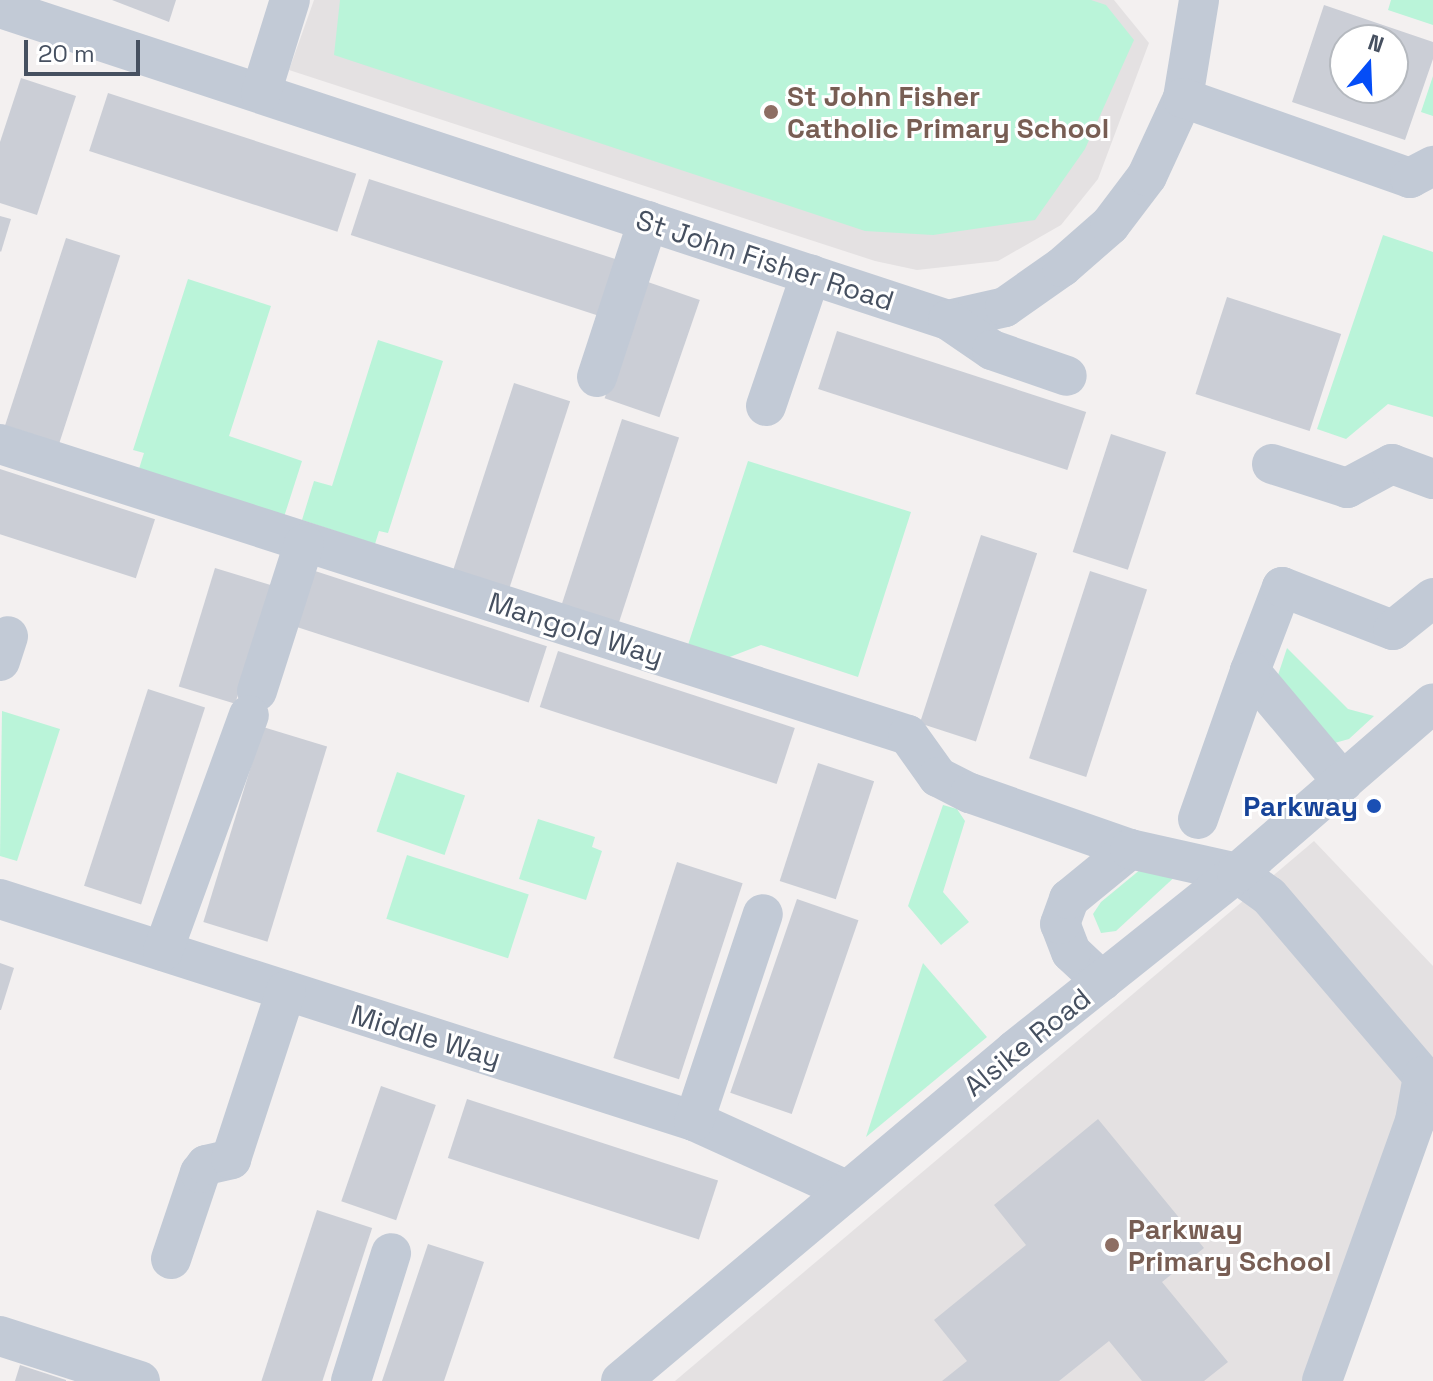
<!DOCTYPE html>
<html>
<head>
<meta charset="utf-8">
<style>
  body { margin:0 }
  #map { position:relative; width:1433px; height:1381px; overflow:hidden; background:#f3f0f0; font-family:"Space Grotesk",sans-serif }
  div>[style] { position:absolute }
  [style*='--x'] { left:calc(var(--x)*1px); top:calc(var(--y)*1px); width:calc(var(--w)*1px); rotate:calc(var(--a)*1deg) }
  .education>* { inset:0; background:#e4e1e2 }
  .green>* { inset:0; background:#baf4d9; transform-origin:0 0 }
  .building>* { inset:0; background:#cbced6; transform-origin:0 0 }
  .minor>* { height:40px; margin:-20px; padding:0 20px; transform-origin:20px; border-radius:20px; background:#c2cad6 }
  .dots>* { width:22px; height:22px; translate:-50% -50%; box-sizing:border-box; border:4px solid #fff; border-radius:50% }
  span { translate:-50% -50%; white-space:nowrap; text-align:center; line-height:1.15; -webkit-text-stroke:6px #fff; paint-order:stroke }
  .education-label { font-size:28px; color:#785e54; font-weight:700 }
  .left { translate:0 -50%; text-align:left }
  .street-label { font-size:28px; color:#465060 }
  .transit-label { font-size:28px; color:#164399; font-weight:700 }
  .right { translate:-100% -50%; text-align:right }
  .north { position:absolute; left:1329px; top:24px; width:80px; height:80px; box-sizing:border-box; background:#fff; border:2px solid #b5b9bf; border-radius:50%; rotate:19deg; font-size:22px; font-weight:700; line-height:32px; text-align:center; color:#465060 }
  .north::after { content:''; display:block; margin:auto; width:28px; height:36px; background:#054df7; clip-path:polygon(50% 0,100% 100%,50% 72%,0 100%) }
  .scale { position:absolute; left:24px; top:40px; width:116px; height:36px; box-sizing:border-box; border:4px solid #465060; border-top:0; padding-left:10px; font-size:24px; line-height:28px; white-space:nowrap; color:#465060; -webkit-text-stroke:6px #fff; paint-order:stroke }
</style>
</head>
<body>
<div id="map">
  <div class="education">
    <div style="clip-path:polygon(314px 0,1114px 0,1149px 43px,1098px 179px,1061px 225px,998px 261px,917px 270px,875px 261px,289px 70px)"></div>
    <div style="clip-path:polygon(1314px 841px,1433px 966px,1433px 1109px,1342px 1381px,675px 1381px)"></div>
  </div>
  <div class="green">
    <div style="clip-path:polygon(340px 0,1091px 0,1106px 5px,1134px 40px,1085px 149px,1035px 220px,933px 235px,865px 231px,334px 55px)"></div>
    <div style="clip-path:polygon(1391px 0,1433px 0,1433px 25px,1388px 10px)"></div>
    <div style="clip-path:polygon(1433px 76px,1433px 116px,1421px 112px)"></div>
    <div style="clip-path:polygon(1383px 235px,1433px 252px,1433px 417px,1388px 404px,1346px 439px,1317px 429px)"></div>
    <div style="clip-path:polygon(188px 279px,271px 306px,229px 436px,302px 461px,283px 520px,138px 472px,144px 453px,133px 450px)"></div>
    <div style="clip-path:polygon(378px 340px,443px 361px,388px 533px,379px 531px,375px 544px,302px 520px,314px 481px,332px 486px)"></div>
    <div style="clip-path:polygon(748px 461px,911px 512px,858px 677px,761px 645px,727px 658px,688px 645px)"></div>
    <div style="clip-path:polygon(1287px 648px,1348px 709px,1374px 716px,1349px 739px,1331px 744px,1277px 678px)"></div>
    <div style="clip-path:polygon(2px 711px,60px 729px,17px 861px,0 856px)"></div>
    <div style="left:397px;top:772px;width:72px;height:63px;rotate:19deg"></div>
    <div style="clip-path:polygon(943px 805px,957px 809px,965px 821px,943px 892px,969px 922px,941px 945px,908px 906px)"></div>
    <div style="clip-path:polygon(538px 819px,595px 837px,592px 847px,602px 851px,586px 900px,519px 879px)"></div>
    <div style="left:407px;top:855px;width:128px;height:67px;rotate:18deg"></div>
    <div style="clip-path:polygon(1141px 869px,1179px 873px,1116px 931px,1101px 933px,1093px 914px,1101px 902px)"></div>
    <div style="clip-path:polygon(923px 963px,987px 1037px,866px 1137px)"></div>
  </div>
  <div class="building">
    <div style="clip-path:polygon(112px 0,176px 0,169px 22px)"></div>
    <div style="clip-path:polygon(evenodd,1324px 5px,1433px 42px,1433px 59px,1405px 140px,1292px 102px,1324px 5px,1345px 40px,1393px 40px,1393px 88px,1345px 88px,1345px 40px)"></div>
    <div style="clip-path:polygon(21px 78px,76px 96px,37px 215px,0 203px,0 142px)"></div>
    <div style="left:108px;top:93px;width:261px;height:61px;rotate:18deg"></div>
    <div style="left:369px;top:179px;width:263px;height:59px;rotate:18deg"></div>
    <div style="clip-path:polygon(0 216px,11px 219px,1px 252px,0 251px)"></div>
    <div style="left:66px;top:238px;width:57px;height:197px;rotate:18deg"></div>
    <div style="left:645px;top:281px;width:58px;height:124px;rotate:19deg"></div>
    <div style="left:1227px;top:297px;width:120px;height:102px;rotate:18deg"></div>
    <div style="left:837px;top:331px;width:262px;height:61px;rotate:18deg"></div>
    <div style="left:514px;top:383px;width:59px;height:198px;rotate:18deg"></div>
    <div style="left:622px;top:419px;width:60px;height:198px;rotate:18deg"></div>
    <div style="left:1111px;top:434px;width:58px;height:124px;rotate:18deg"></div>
    <div style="left:0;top:469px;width:163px;height:62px;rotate:18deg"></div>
    <div style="left:981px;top:535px;width:59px;height:198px;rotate:18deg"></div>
    <div style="left:215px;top:568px;width:59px;height:124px;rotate:17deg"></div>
    <div style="left:312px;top:570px;width:247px;height:59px;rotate:18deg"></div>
    <div style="left:1090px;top:571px;width:60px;height:197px;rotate:18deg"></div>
    <div style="left:558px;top:651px;width:249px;height:59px;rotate:18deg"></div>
    <div style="left:148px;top:689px;width:60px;height:207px;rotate:18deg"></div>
    <div style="left:263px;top:727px;width:67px;height:204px;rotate:17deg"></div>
    <div style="left:818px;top:763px;width:59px;height:124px;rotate:18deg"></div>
    <div style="left:677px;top:862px;width:69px;height:206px;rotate:18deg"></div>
    <div style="left:797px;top:899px;width:65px;height:205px;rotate:19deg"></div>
    <div style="clip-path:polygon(0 963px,14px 968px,1px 1010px,0 1010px)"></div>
    <div style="left:381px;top:1086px;width:58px;height:122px;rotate:19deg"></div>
    <div style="left:467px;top:1099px;width:264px;height:62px;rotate:18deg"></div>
    <div style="clip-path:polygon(1098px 1119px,1204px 1248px,1162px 1282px,1228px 1362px,1204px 1381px,1142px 1381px,1109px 1341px,1059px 1381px,942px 1381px,967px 1361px,934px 1320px,1026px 1245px,994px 1205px)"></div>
    <div style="left:317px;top:1210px;width:58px;height:180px;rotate:18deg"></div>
    <div style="clip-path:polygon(428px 1244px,484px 1262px,444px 1381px,382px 1381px)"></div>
    <div style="clip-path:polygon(20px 1365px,66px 1380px,66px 1381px,15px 1381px)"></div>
  </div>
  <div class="minor">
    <div style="--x:0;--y:8;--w:998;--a:18.22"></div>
    <div style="--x:948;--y:320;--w:58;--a:-12.8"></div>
    <div style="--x:1005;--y:307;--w:70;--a:-35.1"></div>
    <div style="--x:1062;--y:267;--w:64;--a:-41.2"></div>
    <div style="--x:1110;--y:225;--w:61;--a:-52.9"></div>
    <div style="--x:1147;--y:176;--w:86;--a:-65.2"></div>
    <div style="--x:1183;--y:98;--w:99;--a:-80.7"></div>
    <div style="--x:261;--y:93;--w:97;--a:-72.7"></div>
    <div style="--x:1183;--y:98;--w:241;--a:19.4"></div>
    <div style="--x:1410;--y:178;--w:26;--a:-28"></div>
    <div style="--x:948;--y:320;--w:53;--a:34.3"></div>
    <div style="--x:992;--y:350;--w:79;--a:19.1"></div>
    <div style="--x:597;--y:377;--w:164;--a:-71.9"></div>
    <div style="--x:766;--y:406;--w:139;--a:-71.2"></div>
    <div style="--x:0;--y:444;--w:953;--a:17.77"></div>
    <div style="--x:908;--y:735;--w:52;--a:54.5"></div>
    <div style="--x:938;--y:777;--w:36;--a:27"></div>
    <div style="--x:970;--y:793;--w:170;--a:19.3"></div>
    <div style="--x:1272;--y:464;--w:79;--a:17.7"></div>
    <div style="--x:1347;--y:488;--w:51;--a:-28.1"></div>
    <div style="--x:1392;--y:464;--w:44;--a:20.1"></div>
    <div style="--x:0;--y:661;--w:26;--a:-72"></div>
    <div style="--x:257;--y:691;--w:154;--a:-72.3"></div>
    <div style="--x:1343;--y:782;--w:145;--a:-130"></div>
    <div style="--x:1250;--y:671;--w:90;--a:-69.1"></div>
    <div style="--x:1282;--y:587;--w:119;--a:21.2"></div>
    <div style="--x:1393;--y:630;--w:51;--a:-38.7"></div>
    <div style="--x:1198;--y:819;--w:157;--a:-70.6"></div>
    <div style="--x:0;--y:899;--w:729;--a:17.74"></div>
    <div style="--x:694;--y:1121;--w:167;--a:24.4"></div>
    <div style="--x:163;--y:951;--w:251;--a:-70"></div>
    <div style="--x:1102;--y:981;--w:42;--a:-136.9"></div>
    <div style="--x:1071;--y:952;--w:30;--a:-111"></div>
    <div style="--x:1060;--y:924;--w:27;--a:-70"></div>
    <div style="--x:1069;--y:899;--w:79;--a:-39.3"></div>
    <div style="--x:1130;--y:849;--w:110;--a:12.6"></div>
    <div style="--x:1237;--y:873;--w:39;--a:36"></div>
    <div style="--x:1269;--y:896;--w:237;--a:49.5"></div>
    <div style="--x:1423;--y:1076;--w:46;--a:100.1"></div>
    <div style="--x:1415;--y:1121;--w:276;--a:109.7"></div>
    <div style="--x:694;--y:1121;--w:218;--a:-71.6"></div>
    <div style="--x:171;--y:1259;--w:91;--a:-71.4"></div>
    <div style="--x:200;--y:1173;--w:10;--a:-53"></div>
    <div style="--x:206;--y:1165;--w:26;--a:-13"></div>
    <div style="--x:231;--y:1159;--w:177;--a:-71.9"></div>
    <div style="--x:0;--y:1336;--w:147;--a:17.8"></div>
    <div style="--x:351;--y:1381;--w:134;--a:-72.6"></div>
    <div style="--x:621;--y:1381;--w:515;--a:-40.03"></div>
    <div style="--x:1015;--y:1050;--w:284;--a:-38.6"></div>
    <div style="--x:1237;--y:873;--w:259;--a:-40.9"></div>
  </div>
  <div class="dots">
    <div style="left:771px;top:112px;background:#8d6e63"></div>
    <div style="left:1374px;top:806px;background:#1a4fb4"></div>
    <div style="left:1112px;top:1245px;background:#8d6e63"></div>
  </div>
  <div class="education-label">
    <span class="left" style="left:787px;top:112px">St John Fisher<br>Catholic Primary School</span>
    <span class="left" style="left:1128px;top:1245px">Parkway<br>Primary School</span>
  </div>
  <div class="street-label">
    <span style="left:765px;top:260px;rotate:18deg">St John Fisher Road</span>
    <span style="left:576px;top:629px;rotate:18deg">Mangold Way</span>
    <span style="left:426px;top:1036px;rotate:17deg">Middle Way</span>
    <span style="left:1027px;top:1042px;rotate:-39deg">Alsike Road</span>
  </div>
  <div class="transit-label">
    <span class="right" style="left:1358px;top:806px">Parkway</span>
  </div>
  <div class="north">N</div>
  <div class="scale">20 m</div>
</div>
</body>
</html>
